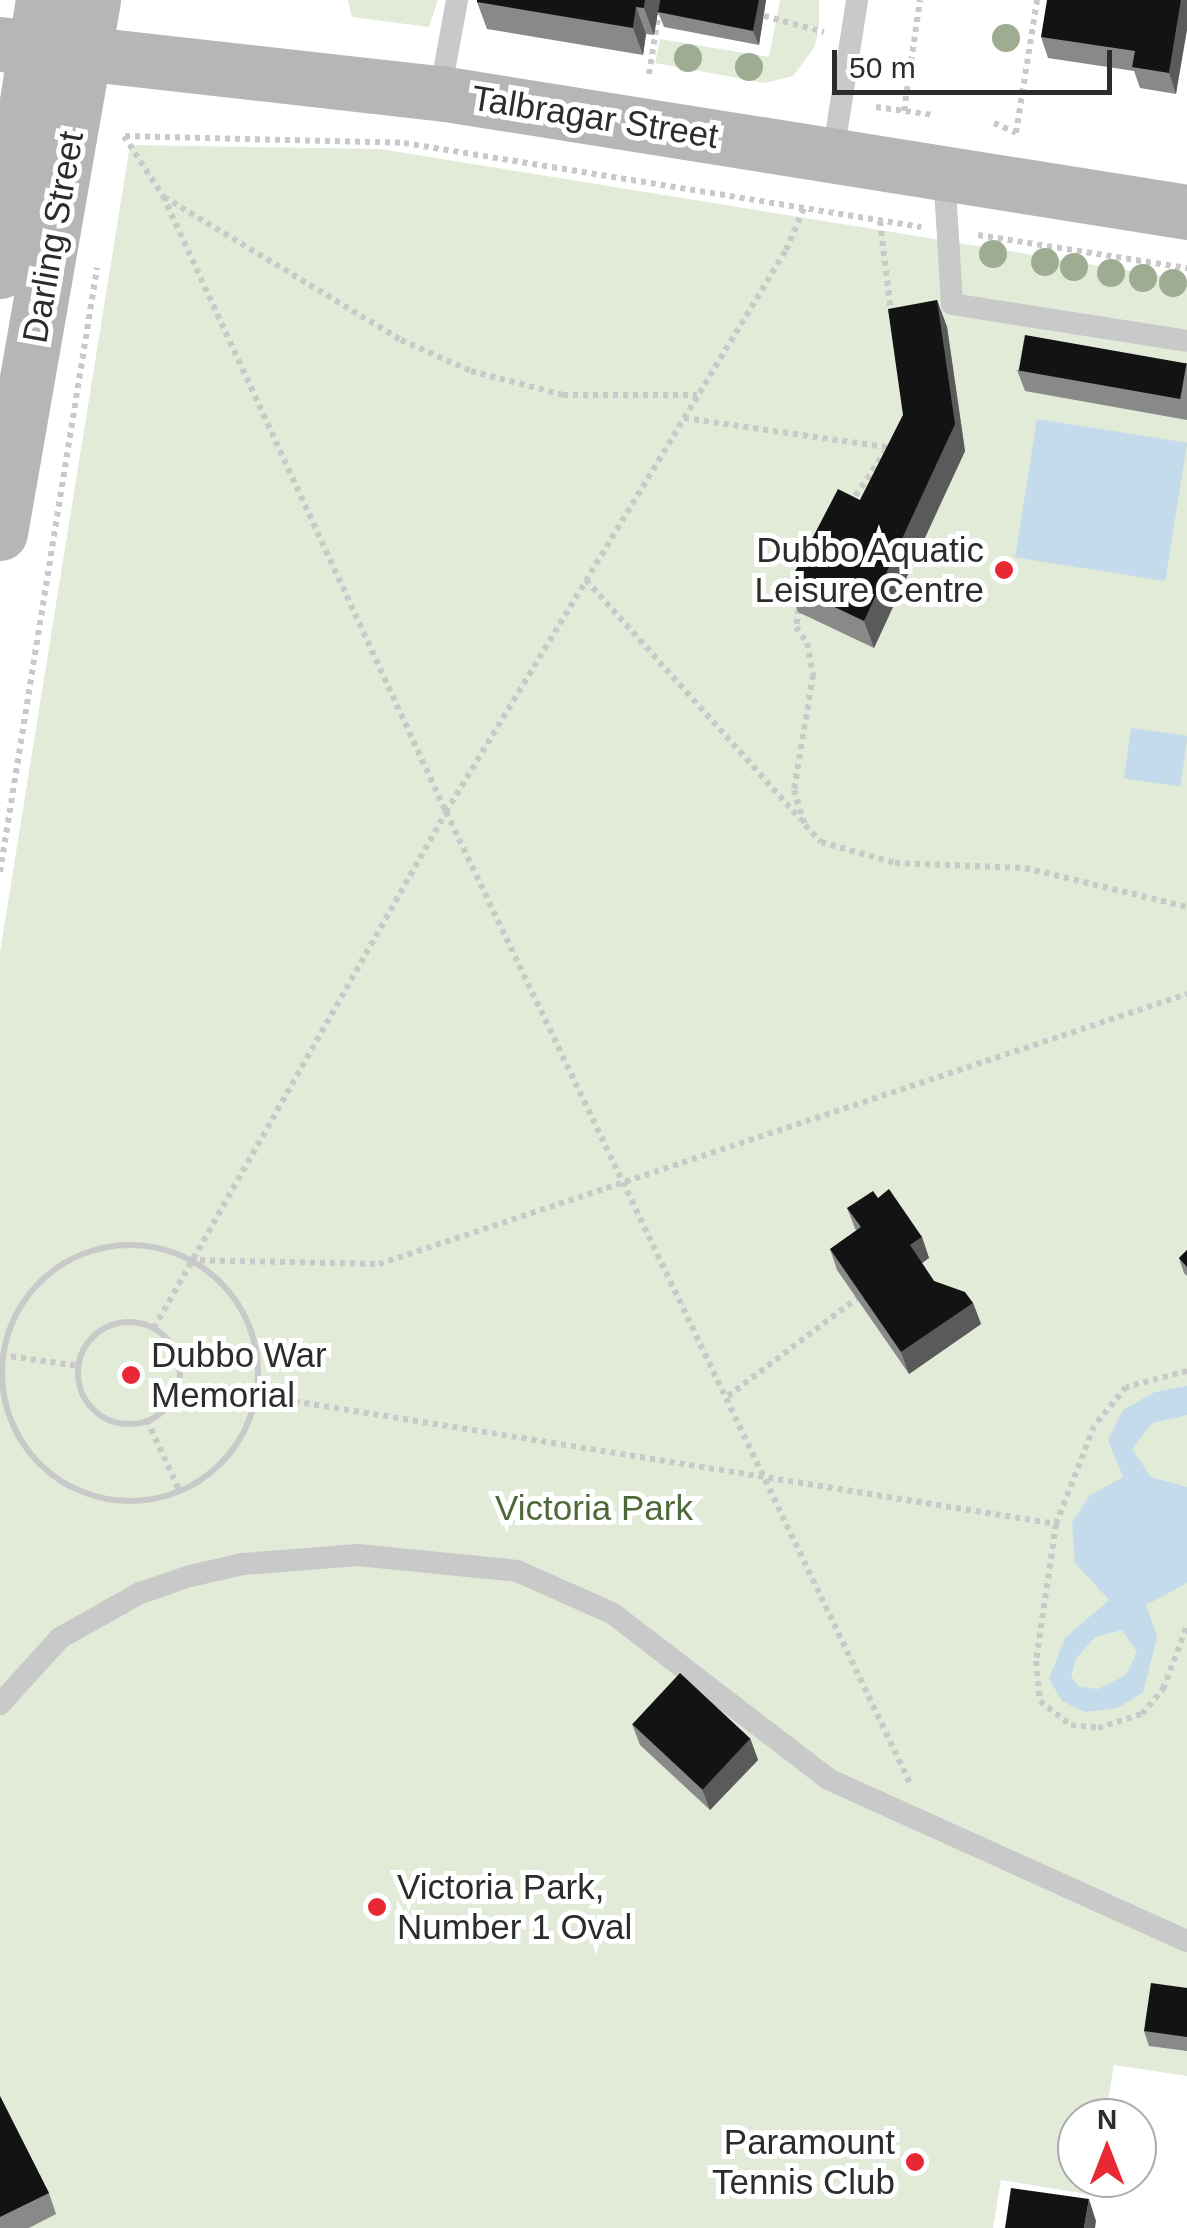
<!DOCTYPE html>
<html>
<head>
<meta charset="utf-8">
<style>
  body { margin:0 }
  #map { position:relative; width:1187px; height:2228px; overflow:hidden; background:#fff; font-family:Helvetica,sans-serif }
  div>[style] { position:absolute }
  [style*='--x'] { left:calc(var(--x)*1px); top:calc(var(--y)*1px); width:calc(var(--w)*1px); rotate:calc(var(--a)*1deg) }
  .green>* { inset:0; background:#e2ead8 }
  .water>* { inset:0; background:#c4dbeb; transform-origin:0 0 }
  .path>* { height:6px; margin-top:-3px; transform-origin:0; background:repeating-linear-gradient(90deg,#c9c9c9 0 5px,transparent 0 10px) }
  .path>.ring { margin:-3px; padding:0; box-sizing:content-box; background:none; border:6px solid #c9c9c9; border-radius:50% }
  .lane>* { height:22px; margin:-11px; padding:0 11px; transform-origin:11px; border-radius:11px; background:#c9c9c9 }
  .secondary>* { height:55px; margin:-27.5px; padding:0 27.5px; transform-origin:27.5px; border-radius:27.5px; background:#b6b6b6 }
  .trees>* { width:28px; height:28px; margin:-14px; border-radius:50%; background:#9eac92 }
  .wall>* { inset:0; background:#898989 }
  .shaded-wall>* { inset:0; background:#5a5a5a }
  .building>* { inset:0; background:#131313; transform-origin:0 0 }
  .dots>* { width:28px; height:28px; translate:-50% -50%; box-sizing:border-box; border:5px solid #fff; border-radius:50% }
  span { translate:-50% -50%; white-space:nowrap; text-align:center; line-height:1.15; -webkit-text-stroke:10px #fff; paint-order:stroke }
  .street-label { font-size:35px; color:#2c2c2c }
  .poi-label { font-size:35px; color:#2c2c2c }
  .right { translate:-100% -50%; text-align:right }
  .left { translate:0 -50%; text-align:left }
  .park-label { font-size:35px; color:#4e6839 }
  .north { position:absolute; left:1057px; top:2098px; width:100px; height:100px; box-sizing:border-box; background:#fff; border:2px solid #ababab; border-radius:50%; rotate:0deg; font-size:28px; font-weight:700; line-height:40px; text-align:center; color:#2c2c2c }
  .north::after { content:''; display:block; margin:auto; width:35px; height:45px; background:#e82933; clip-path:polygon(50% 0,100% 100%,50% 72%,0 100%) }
  .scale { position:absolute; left:832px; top:50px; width:280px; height:45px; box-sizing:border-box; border:5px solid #2c2c2c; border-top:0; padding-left:12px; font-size:30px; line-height:35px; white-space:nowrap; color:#2c2c2c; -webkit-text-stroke:8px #fff; paint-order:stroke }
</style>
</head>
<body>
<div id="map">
  <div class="green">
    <div style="clip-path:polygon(348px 0,438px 0,429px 27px,352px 17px)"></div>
    <div style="clip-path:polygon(780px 0,819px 0,819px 27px,810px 26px,818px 34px,814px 48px,793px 76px,765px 83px,655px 63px,660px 39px,769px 57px)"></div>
    <div style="clip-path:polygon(130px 145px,380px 149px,1187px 280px,1187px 2076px,1114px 2065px,1105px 2118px,1077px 2118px,1077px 2178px,1095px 2178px,1092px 2195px,1001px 2180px,993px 2228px,0 2228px,0 952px)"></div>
  </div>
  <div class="water">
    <div style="left:1037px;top:419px;width:152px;height:140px;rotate:9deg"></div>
    <div style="left:1131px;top:728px;width:57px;height:51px;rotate:8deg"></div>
    <div style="clip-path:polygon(evenodd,1187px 1386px,1187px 1415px,1152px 1423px,1132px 1449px,1151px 1477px,1187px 1487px,1187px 1583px,1146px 1605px,1157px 1637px,1143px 1692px,1118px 1708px,1085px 1712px,1062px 1701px,1049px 1679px,1065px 1638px,1109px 1600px,1075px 1563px,1072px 1523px,1089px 1496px,1123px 1477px,1108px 1440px,1123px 1410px,1155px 1392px,1187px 1386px,1122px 1630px,1137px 1652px,1126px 1675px,1098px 1689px,1079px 1687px,1071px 1676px,1076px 1659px,1095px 1637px,1122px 1630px)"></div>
  </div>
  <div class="path">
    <div style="--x:764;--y:16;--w:62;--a:14.9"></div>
    <div style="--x:649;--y:74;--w:75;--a:-80.8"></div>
    <div style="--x:876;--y:107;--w:59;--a:7.9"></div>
    <div style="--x:904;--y:111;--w:112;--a:-81.8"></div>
    <div style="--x:994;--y:123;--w:24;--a:24"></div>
    <div style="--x:1016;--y:133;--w:135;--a:-81"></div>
    <div style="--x:124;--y:136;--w:72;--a:57"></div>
    <div style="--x:163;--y:196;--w:678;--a:65.33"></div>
    <div style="--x:446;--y:812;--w:1078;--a:64.46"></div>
    <div style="--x:125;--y:136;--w:279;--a:1.4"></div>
    <div style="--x:404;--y:143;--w:524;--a:9.23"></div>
    <div style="--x:164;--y:197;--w:277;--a:31.1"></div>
    <div style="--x:401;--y:340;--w:77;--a:23.9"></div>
    <div style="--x:471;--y:371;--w:95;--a:14.6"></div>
    <div style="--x:563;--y:395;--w:134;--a:0"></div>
    <div style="--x:880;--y:221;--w:93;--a:83.2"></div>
    <div style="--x:978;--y:235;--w:212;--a:9"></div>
    <div style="--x:684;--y:418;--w:209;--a:8.2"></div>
    <div style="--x:850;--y:504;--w:63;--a:-56.1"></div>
    <div style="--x:586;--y:580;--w:322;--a:48.1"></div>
    <div style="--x:800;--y:599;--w:28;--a:98"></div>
    <div style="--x:796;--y:627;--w:19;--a:55"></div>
    <div style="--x:807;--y:643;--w:33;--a:79"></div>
    <div style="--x:813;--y:675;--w:117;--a:99.4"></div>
    <div style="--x:794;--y:790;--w:37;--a:73"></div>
    <div style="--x:805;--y:825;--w:23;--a:47"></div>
    <div style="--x:821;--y:842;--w:77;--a:15.8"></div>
    <div style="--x:895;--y:863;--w:130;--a:2.2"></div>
    <div style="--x:1025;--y:868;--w:167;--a:13.5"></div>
    <div style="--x:0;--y:872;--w:612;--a:-80.88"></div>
    <div class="ring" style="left:2px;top:1245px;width:250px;height:250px"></div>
    <div style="--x:190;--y:1260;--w:189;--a:1.2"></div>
    <div style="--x:379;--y:1264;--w:852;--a:-18.48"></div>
    <div class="ring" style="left:78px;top:1322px;width:96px;height:96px"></div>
    <div style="--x:154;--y:1328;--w:593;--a:-60.49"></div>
    <div style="--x:446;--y:812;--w:657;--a:-58.83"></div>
    <div style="--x:786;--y:250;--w:46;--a:-66.8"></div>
    <div style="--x:1;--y:1355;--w:79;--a:8"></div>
    <div style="--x:1187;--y:1371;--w:63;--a:165.3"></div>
    <div style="--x:1126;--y:1387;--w:50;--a:129.4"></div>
    <div style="--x:1094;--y:1426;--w:105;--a:111.2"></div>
    <div style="--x:1056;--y:1524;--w:138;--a:98.3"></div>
    <div style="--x:1036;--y:1661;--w:40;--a:84.3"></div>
    <div style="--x:1040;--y:1701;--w:39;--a:38"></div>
    <div style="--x:1071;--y:1725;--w:27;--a:6"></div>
    <div style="--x:1098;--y:1728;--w:46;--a:-17.7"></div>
    <div style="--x:1142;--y:1714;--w:33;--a:-50"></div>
    <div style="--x:1163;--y:1689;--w:67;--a:-69.1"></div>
    <div style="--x:255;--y:1395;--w:811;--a:9.15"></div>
    <div style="--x:728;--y:1396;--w:162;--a:-37.2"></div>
    <div style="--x:147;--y:1420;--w:77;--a:65.4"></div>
  </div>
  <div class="lane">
    <div style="--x:440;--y:93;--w:95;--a:-79.6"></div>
    <div style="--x:833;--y:154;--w:156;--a:-81.1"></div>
    <div style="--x:944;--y:172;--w:132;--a:86.5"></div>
    <div style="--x:952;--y:304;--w:238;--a:8.9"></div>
    <div style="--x:0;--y:1704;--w:89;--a:-47.7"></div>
    <div style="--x:60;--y:1638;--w:92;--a:-29.4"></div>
    <div style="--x:140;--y:1593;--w:53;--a:-18.8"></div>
    <div style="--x:190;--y:1576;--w:54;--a:-12.8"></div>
    <div style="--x:243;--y:1564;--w:115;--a:-4.5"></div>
    <div style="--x:358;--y:1555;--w:160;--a:5.7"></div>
    <div style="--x:517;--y:1571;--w:104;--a:23.9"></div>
    <div style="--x:612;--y:1613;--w:272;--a:37.5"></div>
    <div style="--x:828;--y:1779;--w:394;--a:24.3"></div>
  </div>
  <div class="secondary">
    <div style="--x:0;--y:44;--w:443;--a:6.4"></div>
    <div style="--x:440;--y:93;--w:756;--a:9.05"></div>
    <div style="--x:0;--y:271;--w:274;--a:-81"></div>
    <div style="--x:0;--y:533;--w:541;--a:-80.1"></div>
  </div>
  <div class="trees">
    <div style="left:1006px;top:38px"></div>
    <div style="left:688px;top:58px"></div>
    <div style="left:749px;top:67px"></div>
    <div style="left:993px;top:254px"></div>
    <div style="left:1045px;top:262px"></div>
    <div style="left:1074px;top:267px"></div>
    <div style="left:1111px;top:273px"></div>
    <div style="left:1143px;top:278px"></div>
    <div style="left:1173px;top:283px"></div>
  </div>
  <div class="wall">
    <div style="clip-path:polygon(660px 0,654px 35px,646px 34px,643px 55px,487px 29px,477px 2px)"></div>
    <div style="clip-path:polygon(766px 0,759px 45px,664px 27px,658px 12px)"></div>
    <div style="clip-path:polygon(1187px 0,1176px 94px,1140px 88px,1134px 71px,1048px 58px,1041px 37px)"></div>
    <div style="clip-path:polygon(937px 300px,947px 327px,965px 451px,874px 648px,798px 612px,788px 585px,860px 500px,903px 415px)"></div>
    <div style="clip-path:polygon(1187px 363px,1187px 420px,1025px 391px,1017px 370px)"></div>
    <div style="clip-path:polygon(878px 1198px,922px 1237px,929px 1258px,922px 1263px,934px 1281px,973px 1303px,981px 1324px,909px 1374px,837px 1270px,830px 1249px,856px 1231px,847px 1208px)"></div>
    <div style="clip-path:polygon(1187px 1250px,1187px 1276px,1184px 1273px,1179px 1258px)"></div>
    <div style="clip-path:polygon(632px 1724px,750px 1738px,758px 1760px,710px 1810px,640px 1745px)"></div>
    <div style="clip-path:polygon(1187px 1988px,1187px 2051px,1149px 2046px,1144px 2031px)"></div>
    <div style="clip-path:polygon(0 2096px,49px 2193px,56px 2214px,29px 2228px,0 2228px)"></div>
  </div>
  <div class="shaded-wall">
    <div style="clip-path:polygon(645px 0,660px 0,654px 35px,644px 8px)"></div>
    <div style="clip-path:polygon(759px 0,766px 0,759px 45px,753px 31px)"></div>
    <div style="clip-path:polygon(1181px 0,1187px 0,1187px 30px,1176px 94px,1169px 73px)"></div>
    <div style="clip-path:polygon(636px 7px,646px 34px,643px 55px,633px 28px)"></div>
    <div style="clip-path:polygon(937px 300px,947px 327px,965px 451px,874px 648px,864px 621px)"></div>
    <div style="clip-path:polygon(922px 1237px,929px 1258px,918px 1266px,910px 1245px)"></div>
    <div style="clip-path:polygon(973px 1303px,981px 1324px,909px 1374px,901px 1352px)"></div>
    <div style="clip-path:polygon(750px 1738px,758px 1760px,710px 1810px,702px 1789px)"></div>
    <div style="clip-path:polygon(1089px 2199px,1096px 2221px,1095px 2228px,1084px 2228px)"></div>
  </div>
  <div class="building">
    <div style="clip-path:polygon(477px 0,645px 0,644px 8px,636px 7px,633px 28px,477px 2px)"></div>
    <div style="clip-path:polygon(660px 0,759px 0,753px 31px,658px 12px)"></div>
    <div style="clip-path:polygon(1047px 0,1181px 0,1169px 73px,1132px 67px,1135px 51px,1041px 37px)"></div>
    <div style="clip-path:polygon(937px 300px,955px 424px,864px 621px,788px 585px,838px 489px,860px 500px,903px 415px,888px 309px)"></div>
    <div style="left:1025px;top:335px;width:164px;height:36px;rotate:10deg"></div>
    <div style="clip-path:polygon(889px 1189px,922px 1237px,910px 1245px,934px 1281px,965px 1292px,973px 1303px,901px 1352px,830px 1249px,861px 1227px,847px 1208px,873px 1191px,878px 1198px)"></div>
    <div style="clip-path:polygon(1187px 1250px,1187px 1267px,1179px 1258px)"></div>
    <div style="left:680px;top:1673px;width:96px;height:70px;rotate:43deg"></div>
    <div style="clip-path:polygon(1151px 1983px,1187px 1988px,1187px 2037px,1144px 2031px)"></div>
    <div style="clip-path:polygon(0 2096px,49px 2193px,0 2217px)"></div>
    <div style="clip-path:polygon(1011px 2188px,1089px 2199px,1084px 2228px,1005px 2228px)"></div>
  </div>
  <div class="dots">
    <div style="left:1004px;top:570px;background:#e82933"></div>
    <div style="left:131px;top:1375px;background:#e82933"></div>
    <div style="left:377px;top:1907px;background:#e82933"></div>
    <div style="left:915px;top:2162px;background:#e82933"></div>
  </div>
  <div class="street-label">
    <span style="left:595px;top:117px;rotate:9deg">Talbragar Street</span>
    <span style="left:53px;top:237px;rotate:-80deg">Darling Street</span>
  </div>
  <div class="poi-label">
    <span class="right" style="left:984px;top:570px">Dubbo Aquatic<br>Leisure Centre</span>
    <span class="left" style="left:151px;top:1375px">Dubbo War<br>Memorial</span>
    <span class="left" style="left:397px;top:1907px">Victoria Park,<br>Number 1 Oval</span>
    <span class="right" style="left:895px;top:2162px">Paramount<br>Tennis Club</span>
  </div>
  <div class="park-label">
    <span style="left:594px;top:1508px">Victoria Park</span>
  </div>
  <div class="north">N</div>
  <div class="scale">50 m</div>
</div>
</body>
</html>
